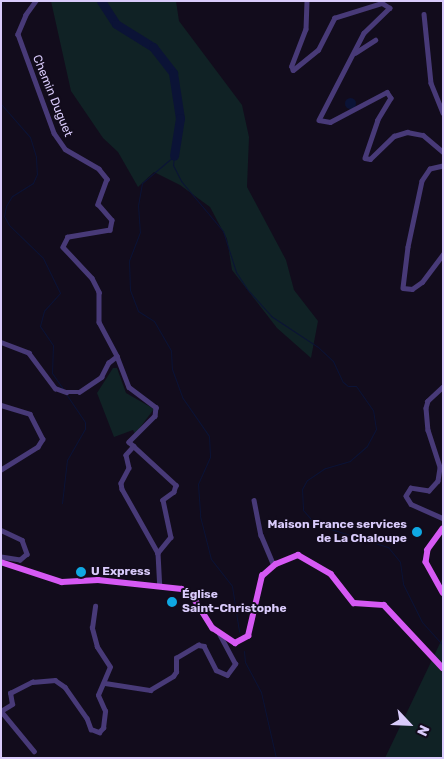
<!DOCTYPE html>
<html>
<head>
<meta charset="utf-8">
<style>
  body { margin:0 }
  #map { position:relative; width:444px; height:759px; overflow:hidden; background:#120c1c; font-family:Rubik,sans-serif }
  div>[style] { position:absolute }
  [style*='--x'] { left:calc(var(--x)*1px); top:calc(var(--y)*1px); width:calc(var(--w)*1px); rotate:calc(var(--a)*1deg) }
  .green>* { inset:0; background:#102225 }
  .water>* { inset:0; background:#0b1336 }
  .round { border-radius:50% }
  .stream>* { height:1px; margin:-0.5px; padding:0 0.5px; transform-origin:0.5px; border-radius:0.5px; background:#0b1336 }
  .river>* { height:9px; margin:-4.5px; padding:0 4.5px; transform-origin:4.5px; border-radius:4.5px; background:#0b1336 }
  .minor>* { height:4.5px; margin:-2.25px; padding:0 2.25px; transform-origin:2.25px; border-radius:2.25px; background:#483a78 }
  .major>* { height:5.5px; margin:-2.75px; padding:0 2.75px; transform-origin:2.75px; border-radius:2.75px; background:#d659f4 }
  .dots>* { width:14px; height:14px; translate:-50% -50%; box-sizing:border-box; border:2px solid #120c1c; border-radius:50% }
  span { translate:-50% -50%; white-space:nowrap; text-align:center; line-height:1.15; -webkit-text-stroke:4px #120c1c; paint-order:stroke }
  .street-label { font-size:12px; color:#d9cbfb }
  .poi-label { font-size:12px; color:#d9cbfb; font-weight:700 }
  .right { translate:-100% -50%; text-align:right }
  .left { translate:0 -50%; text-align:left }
  .frame { position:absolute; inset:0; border:2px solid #d9cbfb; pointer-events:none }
  .north { position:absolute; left:384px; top:699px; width:50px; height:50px; -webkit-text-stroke:4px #120c1c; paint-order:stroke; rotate:115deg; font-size:14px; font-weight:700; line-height:20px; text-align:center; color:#d9cbfb }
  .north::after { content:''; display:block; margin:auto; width:18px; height:22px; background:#d9cbfb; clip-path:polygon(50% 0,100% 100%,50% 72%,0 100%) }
</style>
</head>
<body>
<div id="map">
  <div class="green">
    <div style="clip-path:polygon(51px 1px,176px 1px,179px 21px,242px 105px,249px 137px,247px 187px,286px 260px,294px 290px,318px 321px,311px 358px,277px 328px,232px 270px,227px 239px,210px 207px,180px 185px,154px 172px,138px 187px,118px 152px,103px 138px,71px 91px)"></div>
    <div style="clip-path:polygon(113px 368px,117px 368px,126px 393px,154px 409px,135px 434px,133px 430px,114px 437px,97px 393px)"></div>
    <div style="clip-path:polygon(442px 639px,443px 758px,385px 758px)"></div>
  </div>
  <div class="water">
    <div class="round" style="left:344.5px;top:97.5px;width:11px;height:11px"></div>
  </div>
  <div class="stream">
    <div style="--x:1;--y:104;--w:44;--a:48.7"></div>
    <div style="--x:30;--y:137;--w:21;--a:73"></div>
    <div style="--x:36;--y:157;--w:17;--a:87"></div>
    <div style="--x:37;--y:174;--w:10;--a:114"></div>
    <div style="--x:33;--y:183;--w:25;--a:148"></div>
    <div style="--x:12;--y:196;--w:12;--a:121"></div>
    <div style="--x:6;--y:206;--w:10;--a:101"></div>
    <div style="--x:4;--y:216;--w:10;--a:61"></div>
    <div style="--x:9;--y:225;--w:47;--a:44.1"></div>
    <div style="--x:43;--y:258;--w:39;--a:64"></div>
    <div style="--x:60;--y:293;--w:24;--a:132"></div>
    <div style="--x:44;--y:311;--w:16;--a:105"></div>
    <div style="--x:40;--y:326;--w:23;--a:56"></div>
    <div style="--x:53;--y:345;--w:28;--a:92"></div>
    <div style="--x:52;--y:373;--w:19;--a:55"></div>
    <div style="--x:174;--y:156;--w:9;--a:96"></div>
    <div style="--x:173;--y:165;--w:18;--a:63"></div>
    <div style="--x:181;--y:181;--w:65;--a:50"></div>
    <div style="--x:223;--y:231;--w:43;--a:72.4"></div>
    <div style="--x:236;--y:272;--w:20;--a:57"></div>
    <div style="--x:247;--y:289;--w:36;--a:48"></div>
    <div style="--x:271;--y:316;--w:56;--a:33.4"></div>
    <div style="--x:318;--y:347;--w:21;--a:43"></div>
    <div style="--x:333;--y:361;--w:23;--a:65"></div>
    <div style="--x:343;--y:382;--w:6;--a:39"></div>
    <div style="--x:348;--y:386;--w:8;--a:0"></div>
    <div style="--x:356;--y:386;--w:29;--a:55"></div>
    <div style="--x:373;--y:410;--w:19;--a:81"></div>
    <div style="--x:376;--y:429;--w:19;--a:118"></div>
    <div style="--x:367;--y:446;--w:23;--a:139"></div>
    <div style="--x:350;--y:461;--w:26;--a:164"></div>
    <div style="--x:325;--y:468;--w:22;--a:146"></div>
    <div style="--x:307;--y:480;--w:10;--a:119"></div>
    <div style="--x:302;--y:489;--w:21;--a:87"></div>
    <div style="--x:303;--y:510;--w:18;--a:49"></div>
    <div style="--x:315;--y:524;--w:77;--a:17.5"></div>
    <div style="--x:388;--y:547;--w:19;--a:51"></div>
    <div style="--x:400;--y:562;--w:22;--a:82"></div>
    <div style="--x:403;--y:584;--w:42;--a:63.4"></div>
    <div style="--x:422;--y:622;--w:31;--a:48"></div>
    <div style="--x:174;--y:156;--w:42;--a:139.8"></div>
    <div style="--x:142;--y:183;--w:22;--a:100"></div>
    <div style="--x:138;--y:205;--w:27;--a:86"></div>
    <div style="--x:140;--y:232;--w:31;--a:111"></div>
    <div style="--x:129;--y:261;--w:29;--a:88"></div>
    <div style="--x:130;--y:290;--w:22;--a:69"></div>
    <div style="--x:138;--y:311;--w:19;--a:32"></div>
    <div style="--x:154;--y:321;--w:34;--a:60"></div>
    <div style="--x:171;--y:351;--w:18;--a:87"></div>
    <div style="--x:172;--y:369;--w:30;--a:70"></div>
    <div style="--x:182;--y:397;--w:47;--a:55.3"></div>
    <div style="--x:209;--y:436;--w:21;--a:87"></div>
    <div style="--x:210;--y:457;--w:30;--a:114"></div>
    <div style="--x:198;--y:484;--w:32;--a:86"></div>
    <div style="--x:200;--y:516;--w:44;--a:75.7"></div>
    <div style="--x:211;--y:559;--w:34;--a:52"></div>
    <div style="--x:232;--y:586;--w:46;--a:81.2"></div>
    <div style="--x:62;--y:503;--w:43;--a:-83.4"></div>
    <div style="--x:67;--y:460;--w:36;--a:-60"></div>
    <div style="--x:85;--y:429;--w:7;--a:-90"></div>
    <div style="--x:85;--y:422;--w:32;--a:-124"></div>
    <div style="--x:244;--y:651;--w:11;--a:85"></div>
    <div style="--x:245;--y:662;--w:34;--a:62"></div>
    <div style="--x:261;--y:692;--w:68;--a:77.2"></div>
  </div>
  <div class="river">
    <div style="--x:101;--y:1;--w:27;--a:57"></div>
    <div style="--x:116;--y:24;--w:44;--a:31.9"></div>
    <div style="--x:153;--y:47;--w:33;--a:52"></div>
    <div style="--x:173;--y:73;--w:46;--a:81.2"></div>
    <div style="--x:180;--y:118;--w:38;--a:99"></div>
  </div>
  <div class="minor">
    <div style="--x:36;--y:1;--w:17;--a:126"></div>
    <div style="--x:26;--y:15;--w:21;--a:113"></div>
    <div style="--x:18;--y:34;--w:105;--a:70"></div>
    <div style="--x:54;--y:133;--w:19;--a:55"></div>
    <div style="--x:65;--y:149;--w:39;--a:30"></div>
    <div style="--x:99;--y:169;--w:13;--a:51"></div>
    <div style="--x:107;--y:179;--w:27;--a:110"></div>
    <div style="--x:98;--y:204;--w:21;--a:49"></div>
    <div style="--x:112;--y:220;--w:10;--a:101"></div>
    <div style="--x:110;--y:230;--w:43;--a:170.5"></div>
    <div style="--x:68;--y:237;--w:11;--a:117"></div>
    <div style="--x:63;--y:247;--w:42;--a:46.9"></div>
    <div style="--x:92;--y:278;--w:16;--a:63"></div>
    <div style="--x:99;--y:292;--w:30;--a:90"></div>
    <div style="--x:99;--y:322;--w:38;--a:62"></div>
    <div style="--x:307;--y:1;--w:28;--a:92"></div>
    <div style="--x:306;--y:29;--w:40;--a:111"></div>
    <div style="--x:292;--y:66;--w:4;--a:76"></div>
    <div style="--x:293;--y:70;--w:32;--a:-39"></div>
    <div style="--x:318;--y:50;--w:36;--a:-63"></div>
    <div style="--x:334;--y:18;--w:50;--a:-17.4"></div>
    <div style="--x:382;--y:3;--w:9;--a:32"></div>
    <div style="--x:390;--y:8;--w:36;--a:136"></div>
    <div style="--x:364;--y:33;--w:98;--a:117.3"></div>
    <div style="--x:319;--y:120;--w:11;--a:10"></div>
    <div style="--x:330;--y:122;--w:64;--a:-27.8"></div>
    <div style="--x:387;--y:92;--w:7;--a:56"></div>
    <div style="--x:391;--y:98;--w:26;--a:121"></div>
    <div style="--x:378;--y:120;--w:40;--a:108.9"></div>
    <div style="--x:365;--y:158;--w:5;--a:11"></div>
    <div style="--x:370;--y:159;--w:33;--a:-44"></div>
    <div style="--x:394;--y:136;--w:14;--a:-17"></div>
    <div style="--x:407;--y:132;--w:16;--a:11"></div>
    <div style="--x:423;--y:135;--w:26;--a:40"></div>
    <div style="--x:424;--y:14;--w:69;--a:84.2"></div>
    <div style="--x:431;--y:83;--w:32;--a:68"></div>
    <div style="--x:355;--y:53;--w:24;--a:-33"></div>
    <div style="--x:443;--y:166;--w:13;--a:167"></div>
    <div style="--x:430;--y:169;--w:14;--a:124"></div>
    <div style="--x:422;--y:181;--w:67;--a:102"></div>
    <div style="--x:408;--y:247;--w:41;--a:97"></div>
    <div style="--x:403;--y:288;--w:9;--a:6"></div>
    <div style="--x:412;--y:289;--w:12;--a:-35"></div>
    <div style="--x:422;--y:282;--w:35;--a:-53"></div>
    <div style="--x:1;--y:342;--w:30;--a:21"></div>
    <div style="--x:29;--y:353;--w:44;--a:53.4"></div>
    <div style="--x:55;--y:388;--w:12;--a:20"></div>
    <div style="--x:66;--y:392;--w:13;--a:0"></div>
    <div style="--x:79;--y:392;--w:27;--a:-34"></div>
    <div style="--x:101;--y:377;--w:16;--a:-63"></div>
    <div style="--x:108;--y:363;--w:11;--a:-38"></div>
    <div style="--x:117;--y:356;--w:33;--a:69"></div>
    <div style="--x:129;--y:387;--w:34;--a:37"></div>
    <div style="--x:156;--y:407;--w:9;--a:96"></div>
    <div style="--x:155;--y:416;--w:37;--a:135"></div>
    <div style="--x:129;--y:442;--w:64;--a:42.5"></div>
    <div style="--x:176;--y:485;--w:7;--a:106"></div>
    <div style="--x:174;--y:492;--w:14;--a:144"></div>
    <div style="--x:163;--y:500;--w:38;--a:78"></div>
    <div style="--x:171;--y:537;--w:21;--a:129"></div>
    <div style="--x:158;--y:553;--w:33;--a:87"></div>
    <div style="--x:443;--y:387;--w:21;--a:137"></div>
    <div style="--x:428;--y:401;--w:7;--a:106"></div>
    <div style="--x:426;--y:408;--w:22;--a:85"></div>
    <div style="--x:428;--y:430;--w:40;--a:72"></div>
    <div style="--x:440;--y:468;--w:13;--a:99"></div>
    <div style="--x:438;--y:481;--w:13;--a:132"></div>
    <div style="--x:429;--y:491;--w:18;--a:-171"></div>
    <div style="--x:411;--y:488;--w:9;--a:122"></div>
    <div style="--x:406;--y:496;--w:9;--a:58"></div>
    <div style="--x:411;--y:504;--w:35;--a:24"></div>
    <div style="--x:1;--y:405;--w:30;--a:17"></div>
    <div style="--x:30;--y:414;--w:28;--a:63"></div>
    <div style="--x:43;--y:439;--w:9;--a:122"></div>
    <div style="--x:38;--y:447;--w:44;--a:148.1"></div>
    <div style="--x:134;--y:446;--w:12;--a:132"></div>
    <div style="--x:126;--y:455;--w:13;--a:77"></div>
    <div style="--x:129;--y:468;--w:17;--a:118"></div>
    <div style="--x:121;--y:483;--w:6;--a:81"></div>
    <div style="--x:122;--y:489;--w:73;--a:60.6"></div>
    <div style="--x:254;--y:500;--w:36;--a:79"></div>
    <div style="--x:261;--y:535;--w:33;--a:67"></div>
    <div style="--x:1;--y:530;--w:23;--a:25"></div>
    <div style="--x:22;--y:540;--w:15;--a:70"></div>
    <div style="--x:27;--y:554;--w:9;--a:139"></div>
    <div style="--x:20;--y:560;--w:19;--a:-171"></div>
    <div style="--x:105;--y:683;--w:46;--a:8.8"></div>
    <div style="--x:150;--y:690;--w:27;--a:-31"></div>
    <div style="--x:173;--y:676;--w:5;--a:-53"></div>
    <div style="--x:176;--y:672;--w:14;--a:-90"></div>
    <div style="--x:176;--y:658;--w:26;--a:-31"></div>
    <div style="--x:198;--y:645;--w:6;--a:9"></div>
    <div style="--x:204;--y:646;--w:27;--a:63"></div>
    <div style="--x:216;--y:670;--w:12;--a:24"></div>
    <div style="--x:227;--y:675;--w:14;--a:-54"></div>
    <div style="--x:235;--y:664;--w:34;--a:-118"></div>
    <div style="--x:1;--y:711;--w:13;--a:-32"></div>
    <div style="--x:12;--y:704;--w:11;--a:-100"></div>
    <div style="--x:10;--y:693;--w:25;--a:-27"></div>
    <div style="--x:32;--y:682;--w:23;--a:-5"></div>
    <div style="--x:55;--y:680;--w:12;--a:35"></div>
    <div style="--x:65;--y:687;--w:38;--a:55"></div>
    <div style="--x:87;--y:718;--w:12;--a:70"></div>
    <div style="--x:91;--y:729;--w:9;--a:21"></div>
    <div style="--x:99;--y:732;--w:6;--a:-45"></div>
    <div style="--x:103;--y:728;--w:17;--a:-83"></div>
    <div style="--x:105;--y:711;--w:17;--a:-114"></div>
    <div style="--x:98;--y:695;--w:30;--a:-67"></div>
    <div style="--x:110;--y:667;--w:24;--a:-123"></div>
    <div style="--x:97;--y:647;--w:20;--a:-105"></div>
    <div style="--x:92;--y:628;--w:22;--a:-82"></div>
    <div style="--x:1;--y:711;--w:52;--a:50.5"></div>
  </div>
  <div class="major">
    <div style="--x:443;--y:529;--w:26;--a:126"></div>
    <div style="--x:428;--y:550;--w:12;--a:99"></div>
    <div style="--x:426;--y:562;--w:35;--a:61"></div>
    <div style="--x:1;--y:562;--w:64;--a:18.2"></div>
    <div style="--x:62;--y:582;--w:36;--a:-3"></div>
    <div style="--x:98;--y:580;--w:84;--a:6.1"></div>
    <div style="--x:182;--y:589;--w:12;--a:31"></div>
    <div style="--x:192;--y:595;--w:39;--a:58"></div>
    <div style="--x:213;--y:628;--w:27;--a:34"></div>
    <div style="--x:235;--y:643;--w:15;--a:-28"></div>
    <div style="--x:248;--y:636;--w:62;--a:-76.9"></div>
    <div style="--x:262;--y:576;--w:18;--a:-41"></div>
    <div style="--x:276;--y:564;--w:24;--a:-22"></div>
    <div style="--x:298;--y:555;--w:38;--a:30"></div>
    <div style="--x:331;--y:574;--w:37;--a:52"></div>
    <div style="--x:354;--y:603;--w:30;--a:4"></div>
    <div style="--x:384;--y:605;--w:86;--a:46.9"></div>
  </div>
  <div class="dots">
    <div style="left:417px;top:532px;background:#0fa8e3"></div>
    <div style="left:81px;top:572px;background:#0fa8e3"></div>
    <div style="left:172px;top:602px;background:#0fa8e3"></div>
  </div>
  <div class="street-label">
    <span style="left:52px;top:96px;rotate:68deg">Chemin Duguet</span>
  </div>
  <div class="poi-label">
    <span class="right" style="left:407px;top:532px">Maison France services<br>de La Chaloupe</span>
    <span class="left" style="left:91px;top:572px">U Express</span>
    <span class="left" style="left:182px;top:602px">Église<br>Saint-Christophe</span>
  </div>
  <div class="frame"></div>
  <div class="north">N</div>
</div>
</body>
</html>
